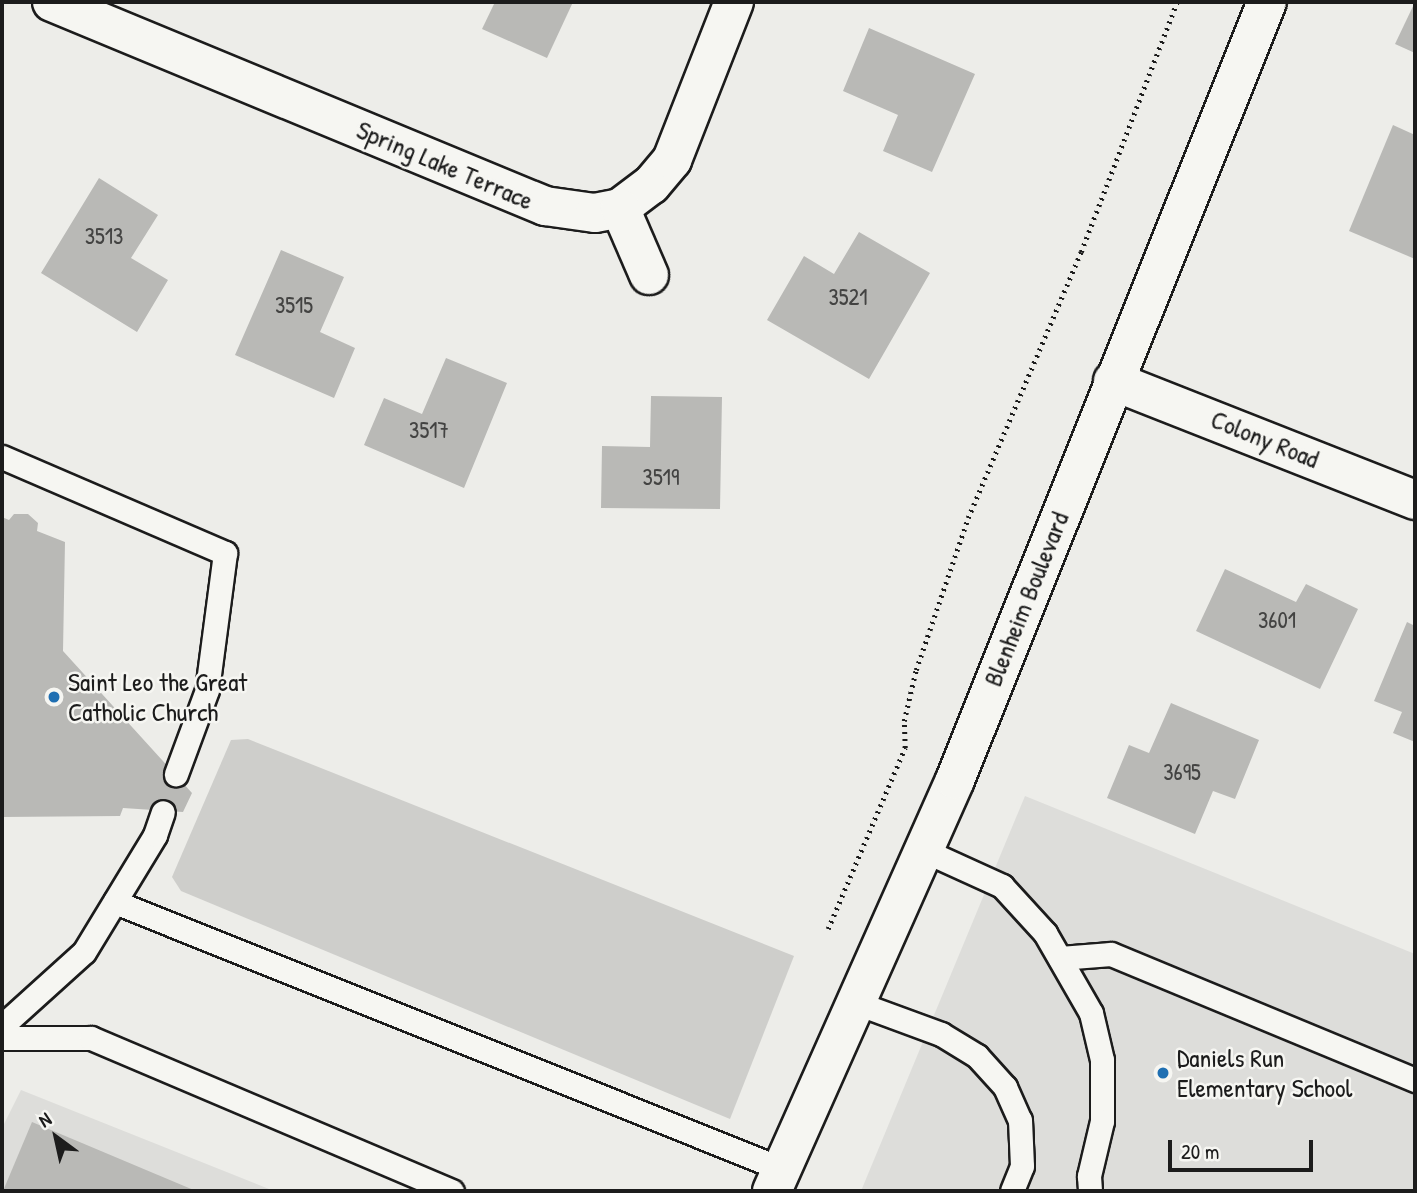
<!DOCTYPE html>
<html>
<head>
<meta charset="utf-8">
<style>
  body { margin:0 }
  #map { position:relative; width:1417px; height:1193px; overflow:hidden; background:#edede9; font-family:"Patrick Hand",sans-serif }
  div>[style] { position:absolute }
  [style*='--x'] { left:calc(var(--x)*1px); top:calc(var(--y)*1px); width:calc(var(--w)*1px); rotate:calc(var(--a)*1deg) }
  .built>* { inset:0; background:#ddddda }
  .green>* { inset:0; background:#cececb }
  .building>* { inset:0; background:#b9b9b6 }
  .path>* { height:4.5px; margin-top:-2.25px; transform-origin:0; background:repeating-linear-gradient(90deg,#1c1c1c 0 2px,transparent 0 7px) }
  .roads { filter:drop-shadow(2px 0 #1c1c1c) drop-shadow(-2px 0 #1c1c1c) drop-shadow(0 2px #1c1c1c) drop-shadow(0 -2px #1c1c1c) }
  .lane>* { height:23px; margin:-11.5px; padding:0 11.5px; transform-origin:11.5px; border-radius:11.5px; background:#f6f6f2 }
  .street>* { height:38px; margin:-19px; padding:0 19px; transform-origin:19px; border-radius:19px; background:#f6f6f2 }
  .secondary>* { height:38px; margin:-19px; padding:0 19px; transform-origin:19px; border-radius:19px; background:#f6f6f2 }
  .dots>* { width:19px; height:19px; translate:-50% -50%; box-sizing:border-box; border:4px solid #f6f6f2; border-radius:50% }
  span { translate:-50% -50%; white-space:nowrap; text-align:center; line-height:1.15; -webkit-text-stroke:5px #f6f6f2; paint-order:stroke }
  .number-label { font-size:23px; color:#434342 }
  .number-label span { -webkit-text-stroke-width:0 }
  .street-label { font-size:26px; color:#1c1c1c }
  .poi-label { font-size:26px; color:#1c1c1c }
  .left { translate:0 -50%; text-align:left }
  .frame { position:absolute; inset:0; border:4px solid #1c1c1c; pointer-events:none }
  .north { position:absolute; left:21px; top:1102px; width:70px; height:70px; -webkit-text-stroke:5px #f6f6f2; paint-order:stroke; rotate:327deg; font-size:19px; font-weight:700; line-height:28px; text-align:center; color:#1c1c1c }
  .north::after { content:''; display:block; margin:auto; width:24px; height:32px; background:#1c1c1c; clip-path:polygon(50% 0,100% 100%,50% 72%,0 100%) }
  .scale { position:absolute; left:1168px; top:1140px; width:145px; height:32px; box-sizing:border-box; border:4px solid #1c1c1c; border-top:0; padding-left:9px; font-size:21px; line-height:24px; white-space:nowrap; color:#1c1c1c; -webkit-text-stroke:5px #f6f6f2; paint-order:stroke }
</style>
</head>
<body>
<div id="map">
  <div class="built">
    <div style="clip-path:polygon(1025px 796px,1415px 954px,1415px 1191px,861px 1191px)"></div>
    <div style="clip-path:polygon(21px 1090px,274px 1191px,2px 1191px,2px 1128px)"></div>
  </div>
  <div class="green">
    <div style="clip-path:polygon(248px 739px,794px 956px,730px 1119px,181px 891px,172px 877px,231px 740px)"></div>
  </div>
  <div class="building">
    <div style="clip-path:polygon(495px 2px,573px 2px,547px 58px,482px 29px)"></div>
    <div style="clip-path:polygon(1415px 2px,1415px 53px,1395px 44px)"></div>
    <div style="clip-path:polygon(869px 28px,975px 74px,932px 172px,883px 151px,898px 115px,843px 91px)"></div>
    <div style="clip-path:polygon(1393px 125px,1415px 135px,1415px 259px,1349px 231px)"></div>
    <div style="clip-path:polygon(99px 178px,158px 215px,131px 258px,168px 280px,137px 332px,41px 273px)"></div>
    <div style="clip-path:polygon(859px 232px,930px 273px,869px 379px,767px 320px,804px 256px,834px 274px)"></div>
    <div style="clip-path:polygon(281px 250px,344px 277px,320px 332px,355px 348px,334px 398px,235px 355px)"></div>
    <div style="clip-path:polygon(446px 358px,507px 383px,464px 488px,364px 445px,384px 398px,422px 414px)"></div>
    <div style="clip-path:polygon(651px 396px,722px 397px,720px 509px,601px 508px,602px 446px,650px 447px)"></div>
    <div style="clip-path:polygon(14px 514px,28px 514px,38px 523px,37px 531px,65px 542px,63px 651px,192px 793px,183px 812px,123px 808px,120px 816px,2px 817px,2px 517px,9px 520px)"></div>
    <div style="clip-path:polygon(1225px 569px,1296px 602px,1306px 584px,1358px 609px,1320px 689px,1196px 631px)"></div>
    <div style="clip-path:polygon(1407px 622px,1415px 626px,1415px 742px,1393px 733px,1402px 712px,1374px 701px)"></div>
    <div style="clip-path:polygon(1171px 703px,1259px 740px,1235px 799px,1213px 791px,1195px 834px,1107px 798px,1129px 745px,1149px 753px)"></div>
    <div style="clip-path:polygon(32px 1122px,196px 1191px,3px 1191px)"></div>
  </div>
  <div class="path">
    <div style="--x:828;--y:929;--w:197;--a:-67"></div>
    <div style="--x:905;--y:748;--w:27;--a:-92"></div>
    <div style="--x:904;--y:721;--w:52;--a:-76.8"></div>
    <div style="--x:916;--y:670;--w:161;--a:-71.1"></div>
    <div style="--x:968;--y:518;--w:289;--a:-67"></div>
    <div style="--x:1081;--y:252;--w:268;--a:-69"></div>
  </div>
  <div class="roads">
    <div class="lane">
      <div style="--x:2;--y:457;--w:243;--a:23.3"></div>
      <div style="--x:225;--y:553;--w:138;--a:97.5"></div>
      <div style="--x:207;--y:690;--w:90;--a:110.3"></div>
      <div style="--x:923;--y:850;--w:87;--a:24.5"></div>
      <div style="--x:1002;--y:886;--w:64;--a:47.5"></div>
      <div style="--x:1045;--y:933;--w:92;--a:60.1"></div>
      <div style="--x:1091;--y:1013;--w:48;--a:76.8"></div>
      <div style="--x:1102;--y:1060;--w:61;--a:90"></div>
      <div style="--x:1102;--y:1121;--w:57;--a:103.3"></div>
      <div style="--x:1089;--y:1176;--w:15;--a:86"></div>
      <div style="--x:115;--y:902;--w:718;--a:21.82"></div>
      <div style="--x:1060;--y:958;--w:51;--a:-4.5"></div>
      <div style="--x:1111;--y:954;--w:329;--a:22.5"></div>
      <div style="--x:854;--y:1002;--w:93;--a:20.2"></div>
      <div style="--x:941;--y:1034;--w:42;--a:31.4"></div>
      <div style="--x:977;--y:1056;--w:42;--a:47.9"></div>
      <div style="--x:1005;--y:1087;--w:36;--a:66"></div>
      <div style="--x:1020;--y:1120;--w:46;--a:87.5"></div>
      <div style="--x:1022;--y:1166;--w:27;--a:112"></div>
      <div style="--x:2;--y:1026;--w:110;--a:-42.1"></div>
      <div style="--x:84;--y:952;--w:137;--a:-58.7"></div>
      <div style="--x:155;--y:835;--w:24;--a:-71"></div>
      <div style="--x:2;--y:1038;--w:89;--a:0"></div>
      <div style="--x:91;--y:1038;--w:392;--a:23"></div>
    </div>
    <div class="street">
      <div style="--x:52;--y:2;--w:534;--a:22.48"></div>
      <div style="--x:545;--y:206;--w:50;--a:8"></div>
      <div style="--x:595;--y:213;--w:25;--a:-11"></div>
      <div style="--x:620;--y:208;--w:39;--a:-37"></div>
      <div style="--x:651;--y:185;--w:33;--a:-50"></div>
      <div style="--x:672;--y:160;--w:170;--a:-68.6"></div>
      <div style="--x:620;--y:208;--w:73;--a:66.6"></div>
      <div style="--x:1113;--y:381;--w:325;--a:21.5"></div>
    </div>
    <div class="secondary">
      <div style="--x:772;--y:1191;--w:450;--a:-66"></div>
      <div style="--x:955;--y:780;--w:838;--a:-68.15"></div>
    </div>
  </div>
  <div class="dots">
    <div style="left:54px;top:697px;background:#1f6fb2"></div>
    <div style="left:1163px;top:1073px;background:#1f6fb2"></div>
  </div>
  <div class="number-label">
    <span style="left:104px;top:236px">3513</span>
    <span style="left:848px;top:297px">3521</span>
    <span style="left:294px;top:305px">3515</span>
    <span style="left:429px;top:430px">3517</span>
    <span style="left:661px;top:477px">3519</span>
    <span style="left:1277px;top:620px">3601</span>
    <span style="left:1182px;top:772px">3695</span>
  </div>
  <div class="street-label">
    <span style="left:445px;top:165px;rotate:23deg">Spring Lake Terrace</span>
    <span style="left:1265px;top:439px;rotate:22deg">Colony Road</span>
    <span style="left:1026px;top:599px;rotate:-68deg">Blenheim Boulevard</span>
  </div>
  <div class="poi-label">
    <span class="left" style="left:68px;top:697px">Saint Leo the Great<br>Catholic Church</span>
    <span class="left" style="left:1177px;top:1073px">Daniels Run<br>Elementary School</span>
  </div>
  <div class="frame"></div>
  <div class="north">N</div>
  <div class="scale">20 m</div>
</div>
</body>
</html>
